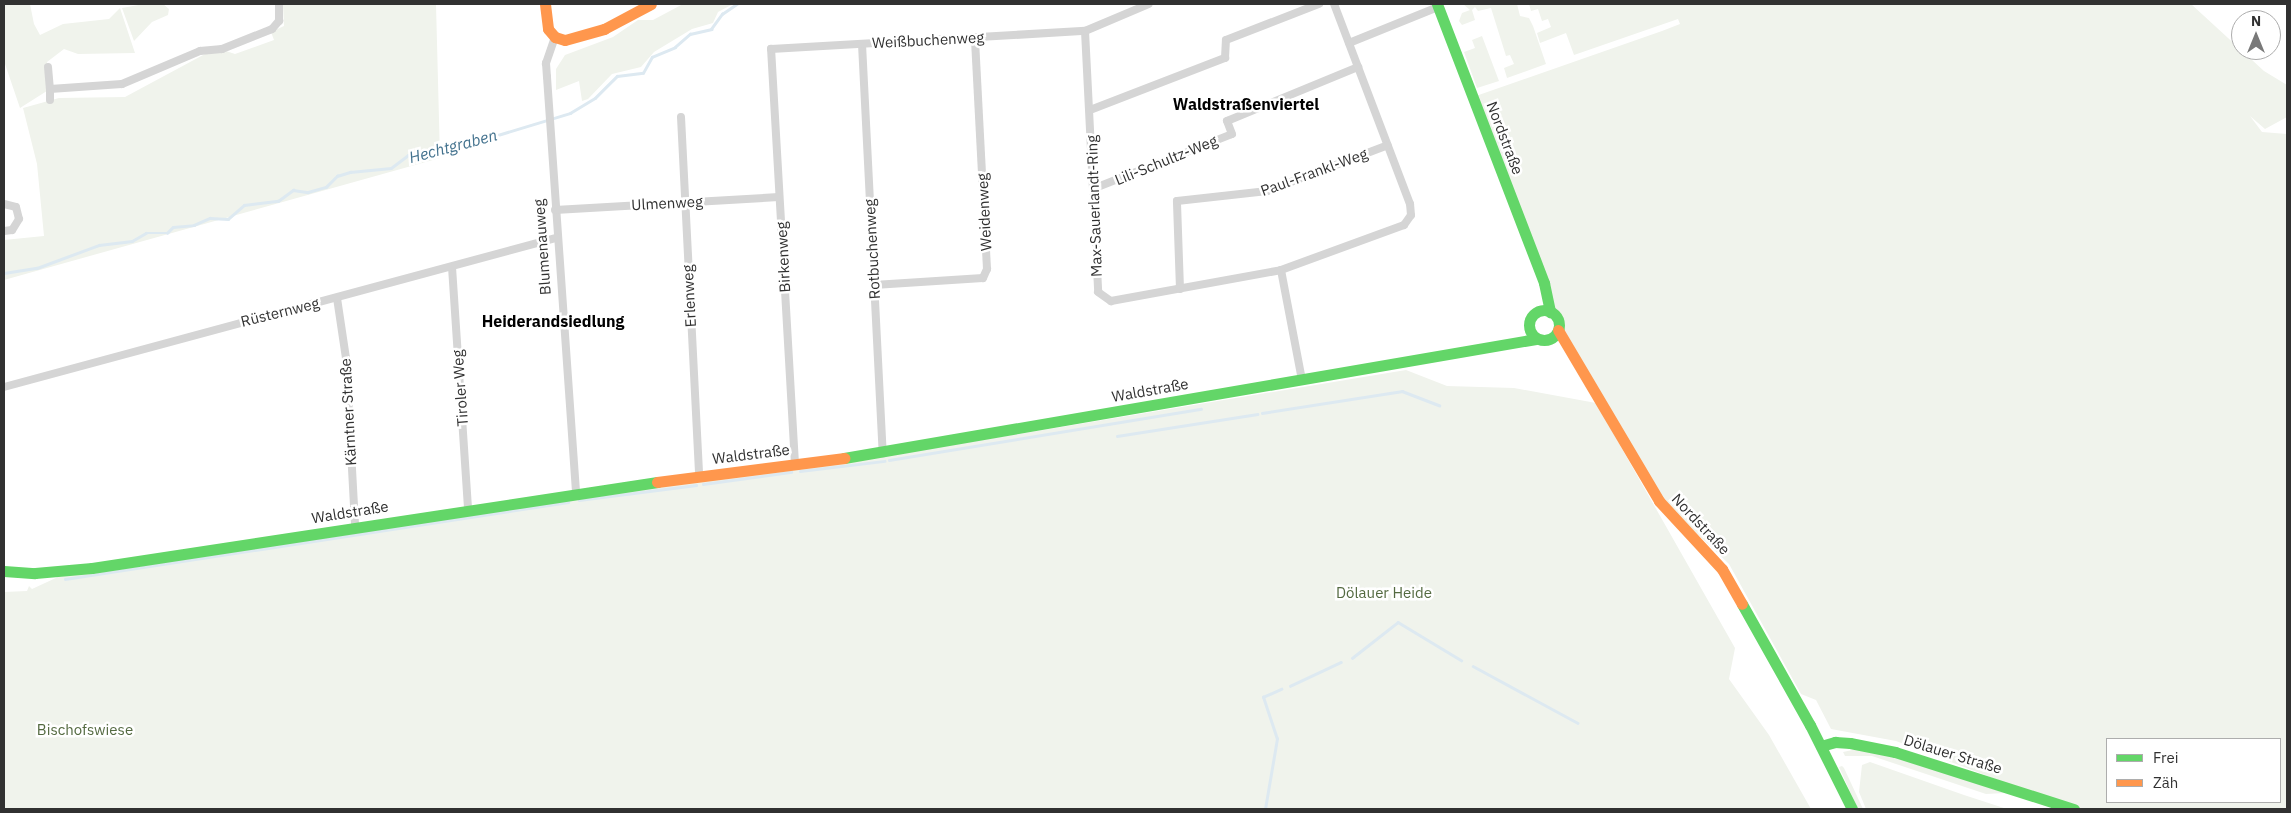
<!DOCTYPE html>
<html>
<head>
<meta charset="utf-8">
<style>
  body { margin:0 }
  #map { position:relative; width:2291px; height:813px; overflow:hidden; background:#fff; font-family:"IBM Plex Sans",sans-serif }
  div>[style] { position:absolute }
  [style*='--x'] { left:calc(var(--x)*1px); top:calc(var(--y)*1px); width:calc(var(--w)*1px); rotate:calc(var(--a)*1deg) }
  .green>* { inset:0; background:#f0f3ec }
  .stream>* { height:2.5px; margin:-1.25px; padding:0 1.25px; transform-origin:1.25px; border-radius:1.25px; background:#dde9f1 }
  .street>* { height:8px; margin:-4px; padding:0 4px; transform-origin:4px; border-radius:4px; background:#d5d5d5 }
  .fast>* { height:11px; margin:-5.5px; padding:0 5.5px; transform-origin:5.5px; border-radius:5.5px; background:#63d668 }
  .fast>.ring { margin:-5.5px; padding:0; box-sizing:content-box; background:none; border:11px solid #63d668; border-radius:50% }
  .slow>* { height:11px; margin:-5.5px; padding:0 5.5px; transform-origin:5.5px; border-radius:5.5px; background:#ff974d }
  span { translate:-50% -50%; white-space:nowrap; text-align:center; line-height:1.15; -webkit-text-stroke:5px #fff; paint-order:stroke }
  .street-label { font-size:15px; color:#313131 }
  .park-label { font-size:15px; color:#546a41 }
  .neighbourhood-label { font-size:16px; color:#000; font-weight:700 }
  .water-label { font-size:16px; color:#43728e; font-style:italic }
  .frame { position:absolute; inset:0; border:5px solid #313131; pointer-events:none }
  .legend { position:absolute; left:2106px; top:738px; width:175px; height:65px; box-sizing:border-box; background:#fff; border:1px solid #adadad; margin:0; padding:6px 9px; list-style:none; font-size:15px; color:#313131 }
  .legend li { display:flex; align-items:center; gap:10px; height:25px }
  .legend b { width:25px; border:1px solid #adadad }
  .north { position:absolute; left:2231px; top:10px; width:50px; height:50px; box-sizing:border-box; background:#fff; border:1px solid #adadad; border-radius:50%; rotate:0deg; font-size:14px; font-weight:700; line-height:20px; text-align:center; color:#313131 }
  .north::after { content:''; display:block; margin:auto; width:18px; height:22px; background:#797979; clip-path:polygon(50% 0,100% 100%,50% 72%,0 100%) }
</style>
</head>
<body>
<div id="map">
  <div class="green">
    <div style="clip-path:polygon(4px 4px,30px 4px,34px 24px,40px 35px,63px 24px,109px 19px,120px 8px,135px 53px,78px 54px,64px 49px,47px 62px,50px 89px,20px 108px,4px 61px)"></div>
    <div style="clip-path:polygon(144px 4px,163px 4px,169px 9px,168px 15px,152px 22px,134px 41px,122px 8px)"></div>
    <div style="clip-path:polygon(283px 4px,436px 4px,440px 158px,4px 280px,4px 240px,44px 236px,37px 164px,23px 108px,59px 98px,125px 97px,205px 54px,226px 51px,235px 54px,274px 40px,271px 32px,284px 26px)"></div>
    <div style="clip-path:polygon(683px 4px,733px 4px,718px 12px,713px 23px,692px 29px,654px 52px,641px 67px,612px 74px,588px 99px,582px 101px,579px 81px,556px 90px,556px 69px,565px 55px,613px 37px,638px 20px,653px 20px)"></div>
    <div style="clip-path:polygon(1463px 4px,1517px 4px,1520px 16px,1529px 18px,1533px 26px,1546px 64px,1507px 78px,1504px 68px,1514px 64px,1510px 55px,1506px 56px,1491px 8px,1478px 11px,1475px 7px,1472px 10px,1475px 20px,1462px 25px,1459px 21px,1462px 13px,1470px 10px)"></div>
    <div style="clip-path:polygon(evenodd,1529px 4px,2191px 4px,2264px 71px,2287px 85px,2287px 117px,2265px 129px,2250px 116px,2262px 132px,2287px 134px,2287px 809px,2074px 809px,1896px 741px,1831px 729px,1816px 700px,1801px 694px,1729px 564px,1667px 505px,1565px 336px,1473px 97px,1662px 31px,1680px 24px,1678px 19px,1574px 55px,1566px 33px,1540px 43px,1537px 33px,1551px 27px,1548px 19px,1542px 21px,1538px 9px,1531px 11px,1529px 4px,2107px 739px,2280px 739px,2280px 802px,2107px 802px,2107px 739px)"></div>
    <div style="clip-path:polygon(1482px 36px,1499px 81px,1477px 88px,1464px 52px,1475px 48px,1472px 40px)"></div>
    <div style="clip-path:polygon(1406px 370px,1447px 386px,1514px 388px,1596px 403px,1735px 648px,1729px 679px,1769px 735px,1811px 809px,4px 809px,4px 592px,27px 591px,29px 586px,32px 589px,58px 577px,567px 497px,885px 456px)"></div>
    <div style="clip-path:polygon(1862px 748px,1886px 753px,2005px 793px,1986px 794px,1872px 756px,1845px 756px,1843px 752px)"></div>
    <div style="clip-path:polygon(1870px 762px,1964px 795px,2007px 809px,1866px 809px,1859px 792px,1862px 765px)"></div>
    <div style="clip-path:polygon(1842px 766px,1844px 768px,1863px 809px,1858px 809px,1839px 767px)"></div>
  </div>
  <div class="stream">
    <div style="--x:4;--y:273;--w:33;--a:-9"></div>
    <div style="--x:37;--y:268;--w:66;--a:-20.4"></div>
    <div style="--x:99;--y:245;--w:33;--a:-7"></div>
    <div style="--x:132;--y:241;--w:16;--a:-30"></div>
    <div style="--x:146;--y:233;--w:21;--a:0"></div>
    <div style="--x:167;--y:233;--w:8;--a:-45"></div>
    <div style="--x:173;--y:227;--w:21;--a:-5"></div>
    <div style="--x:194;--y:225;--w:17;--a:-24"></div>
    <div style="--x:210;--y:218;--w:18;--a:3"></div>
    <div style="--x:228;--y:219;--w:21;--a:-41"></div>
    <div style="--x:244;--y:205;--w:34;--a:-7"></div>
    <div style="--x:278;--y:201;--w:19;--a:-36"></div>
    <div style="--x:293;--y:190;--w:15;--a:8"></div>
    <div style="--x:308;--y:192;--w:19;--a:-16"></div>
    <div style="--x:326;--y:187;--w:16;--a:-45"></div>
    <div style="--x:337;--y:176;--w:14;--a:-17"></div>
    <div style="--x:350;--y:172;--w:41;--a:-5.6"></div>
    <div style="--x:391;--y:168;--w:21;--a:-37"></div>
    <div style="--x:408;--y:155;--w:34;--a:-5"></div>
    <div style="--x:442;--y:152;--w:134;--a:-16.9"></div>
    <div style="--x:570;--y:113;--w:29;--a:-31"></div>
    <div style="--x:595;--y:98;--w:31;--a:-45"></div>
    <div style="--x:617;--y:76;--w:26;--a:-7"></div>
    <div style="--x:643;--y:73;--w:18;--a:-61"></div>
    <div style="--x:652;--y:57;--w:25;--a:-23"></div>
    <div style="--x:675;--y:47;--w:20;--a:-41"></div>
    <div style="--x:690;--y:34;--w:22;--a:-13"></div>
    <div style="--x:711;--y:29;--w:19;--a:-54"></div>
    <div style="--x:722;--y:14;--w:18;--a:-34"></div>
    <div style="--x:1262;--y:413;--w:142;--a:-8.9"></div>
    <div style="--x:1402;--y:391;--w:40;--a:21"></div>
    <div style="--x:1117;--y:436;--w:142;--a:-8.9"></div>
    <div style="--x:889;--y:460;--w:316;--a:-9.3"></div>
    <div style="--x:800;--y:471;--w:85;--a:-6.8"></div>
    <div style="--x:703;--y:484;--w:89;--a:-7.8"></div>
    <div style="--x:579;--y:500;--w:118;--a:-7.3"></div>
    <div style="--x:65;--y:579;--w:509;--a:-8.7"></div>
    <div style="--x:1352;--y:658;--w:58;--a:-38"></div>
    <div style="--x:1398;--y:622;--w:74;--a:31.1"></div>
    <div style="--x:1473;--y:666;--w:119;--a:28.5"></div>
    <div style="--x:1290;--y:686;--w:56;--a:-25.2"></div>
    <div style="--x:1265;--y:809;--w:71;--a:-80.3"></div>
    <div style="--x:1277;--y:739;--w:44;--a:-108.4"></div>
    <div style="--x:1263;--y:697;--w:20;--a:-24"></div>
  </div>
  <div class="street">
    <div style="--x:1085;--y:31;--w:261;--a:87.1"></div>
    <div style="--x:1098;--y:292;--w:16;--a:35"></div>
    <div style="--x:1111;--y:301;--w:173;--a:-10.3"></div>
    <div style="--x:1281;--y:270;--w:131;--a:-20.1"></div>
    <div style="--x:1404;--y:225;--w:12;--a:-55"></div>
    <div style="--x:1411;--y:215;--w:11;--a:-95"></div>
    <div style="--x:1410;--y:204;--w:214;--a:-110.8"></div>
    <div style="--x:555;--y:37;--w:28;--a:109"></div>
    <div style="--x:546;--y:63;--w:14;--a:86"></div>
    <div style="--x:547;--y:77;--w:416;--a:86"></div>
    <div style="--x:1349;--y:43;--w:96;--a:-22"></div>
    <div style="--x:862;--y:44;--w:410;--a:87.1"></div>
    <div style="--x:48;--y:67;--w:22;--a:85"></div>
    <div style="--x:50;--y:100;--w:11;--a:-90"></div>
    <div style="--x:50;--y:89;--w:72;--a:-4"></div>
    <div style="--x:122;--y:84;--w:85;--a:-22.9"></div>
    <div style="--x:200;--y:51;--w:22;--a:-5"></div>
    <div style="--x:222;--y:49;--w:54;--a:-21.8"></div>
    <div style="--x:272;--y:29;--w:11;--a:-49"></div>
    <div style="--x:279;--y:21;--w:17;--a:-90"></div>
    <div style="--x:1090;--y:110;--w:145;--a:-21.1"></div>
    <div style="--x:1225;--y:58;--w:18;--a:-87"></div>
    <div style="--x:1226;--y:40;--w:100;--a:-21.2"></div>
    <div style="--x:681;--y:117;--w:359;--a:87.1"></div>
    <div style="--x:1095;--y:188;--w:147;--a:-21.5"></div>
    <div style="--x:1232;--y:134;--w:14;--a:-111"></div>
    <div style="--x:1227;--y:121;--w:142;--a:-22.4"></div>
    <div style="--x:4;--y:204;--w:12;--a:14"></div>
    <div style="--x:16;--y:207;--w:12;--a:76"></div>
    <div style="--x:19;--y:219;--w:13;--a:122"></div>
    <div style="--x:12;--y:230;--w:8;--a:173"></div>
    <div style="--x:555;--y:210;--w:224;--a:-3.3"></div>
    <div style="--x:452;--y:267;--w:242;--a:86.2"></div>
    <div style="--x:1281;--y:270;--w:112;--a:79.2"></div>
    <div style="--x:874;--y:285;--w:109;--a:-3.7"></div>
    <div style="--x:983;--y:278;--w:10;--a:-66"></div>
    <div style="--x:987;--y:269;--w:232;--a:-93"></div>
    <div style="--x:1180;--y:289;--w:88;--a:-92"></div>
    <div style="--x:1177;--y:201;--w:91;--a:-6.3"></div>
    <div style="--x:1267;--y:191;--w:129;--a:-20.8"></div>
    <div style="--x:337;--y:298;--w:61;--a:81.5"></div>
    <div style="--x:346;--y:358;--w:168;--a:86.9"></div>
    <div style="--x:4;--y:387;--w:572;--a:-15.11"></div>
    <div style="--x:795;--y:464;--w:416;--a:-93.3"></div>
    <div style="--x:771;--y:49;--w:315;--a:-3.3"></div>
    <div style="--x:1085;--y:31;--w:69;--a:-22.9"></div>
  </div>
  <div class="fast">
    <div style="--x:1437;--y:4;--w:299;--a:69"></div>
    <div style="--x:1544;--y:283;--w:30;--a:78"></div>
    <div class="ring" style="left:1529px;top:310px;width:19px;height:19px"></div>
    <div style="--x:844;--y:458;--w:702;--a:-9.76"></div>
    <div style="--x:4;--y:571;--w:31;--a:4"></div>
    <div style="--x:35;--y:573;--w:57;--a:-5"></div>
    <div style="--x:92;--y:568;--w:572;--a:-8.65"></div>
    <div style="--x:1742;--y:604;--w:139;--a:60.7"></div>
    <div style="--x:1810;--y:725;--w:94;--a:63.4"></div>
    <div style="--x:1821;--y:746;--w:15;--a:-16"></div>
    <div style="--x:1835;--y:742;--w:15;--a:4"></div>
    <div style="--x:1850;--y:743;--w:46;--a:11.3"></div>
    <div style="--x:1895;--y:752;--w:188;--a:17.7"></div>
  </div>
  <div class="slow">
    <div style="--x:545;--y:4;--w:25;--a:83"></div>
    <div style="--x:548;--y:29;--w:11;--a:49"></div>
    <div style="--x:555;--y:37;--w:10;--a:17"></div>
    <div style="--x:565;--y:40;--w:41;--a:-15.8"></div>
    <div style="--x:604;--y:29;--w:53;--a:-28"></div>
    <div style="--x:1558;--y:330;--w:199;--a:59.4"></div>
    <div style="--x:1659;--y:501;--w:93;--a:47.2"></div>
    <div style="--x:1722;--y:569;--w:40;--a:60.3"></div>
    <div style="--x:657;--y:482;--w:189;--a:-7.3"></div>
  </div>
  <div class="street-label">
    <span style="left:928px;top:40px;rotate:-3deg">Weißbuchenweg</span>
    <span style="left:1505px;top:138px;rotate:69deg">Nordstraße</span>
    <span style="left:1166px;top:160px;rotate:-22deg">Lili-Schultz-Weg</span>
    <span style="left:1314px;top:172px;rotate:-20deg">Paul-Frankl-Weg</span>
    <span style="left:667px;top:203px;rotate:-3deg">Ulmenweg</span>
    <span style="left:1094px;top:206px;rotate:-92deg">Max-Sauerlandt-Ring</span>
    <span style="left:984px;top:212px;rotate:-93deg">Weidenweg</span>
    <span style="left:542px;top:247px;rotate:-94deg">Blumenauweg</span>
    <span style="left:872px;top:249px;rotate:-93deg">Rotbuchenweg</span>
    <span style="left:783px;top:257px;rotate:-93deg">Birkenweg</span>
    <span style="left:689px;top:296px;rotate:-93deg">Erlenweg</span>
    <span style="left:280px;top:312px;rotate:-14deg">Rüsternweg</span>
    <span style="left:460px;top:388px;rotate:-94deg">Tiroler Weg</span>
    <span style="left:1150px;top:390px;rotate:-10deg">Waldstraße</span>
    <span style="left:348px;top:412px;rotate:-93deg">Kärntner Straße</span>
    <span style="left:751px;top:454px;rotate:-7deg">Waldstraße</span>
    <span style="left:350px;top:512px;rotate:-9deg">Waldstraße</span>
    <span style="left:1701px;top:524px;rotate:47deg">Nordstraße</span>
    <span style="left:1953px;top:754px;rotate:17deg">Dölauer Straße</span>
  </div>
  <div class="park-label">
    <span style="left:1384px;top:593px">Dölauer Heide</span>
    <span style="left:85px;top:730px">Bischofswiese</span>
  </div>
  <div class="neighbourhood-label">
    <span style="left:1246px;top:104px">Waldstraßenviertel</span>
    <span style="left:553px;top:321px">Heiderandsiedlung</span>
  </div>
  <div class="water-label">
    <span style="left:453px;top:146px;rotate:-15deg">Hechtgraben</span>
  </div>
  <div class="frame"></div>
  <ul class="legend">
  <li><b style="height:6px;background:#63d668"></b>Frei</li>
  <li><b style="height:6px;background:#ff974d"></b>Zäh</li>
  </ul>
  <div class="north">N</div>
</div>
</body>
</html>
